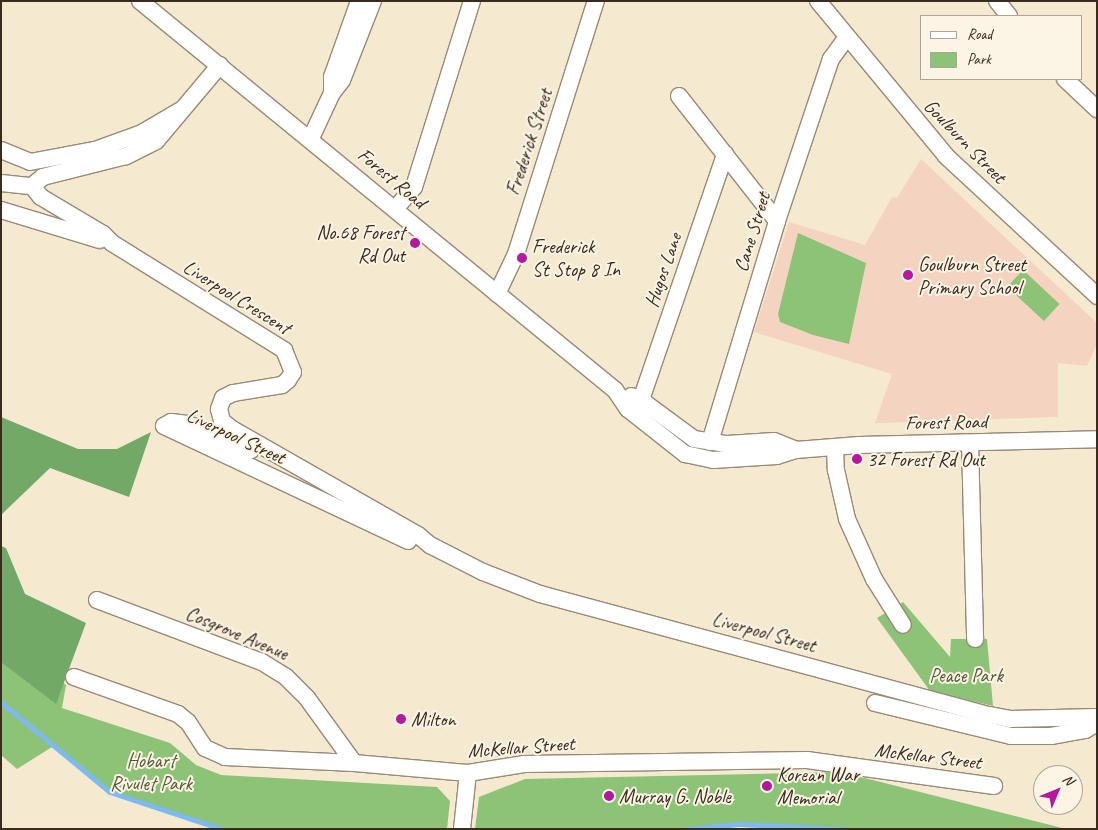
<!DOCTYPE html>
<html>
<head>
<meta charset="utf-8">
<style>
  body { margin:0 }
  #map { position:relative; width:1098px; height:830px; overflow:hidden; background:#f5e9d0; font-family:Caveat,sans-serif }
  div>[style] { position:absolute }
  [style*='--x'] { left:calc(var(--x)*1px); top:calc(var(--y)*1px); width:calc(var(--w)*1px); rotate:calc(var(--a)*1deg) }
  .built>* { inset:0; background:#f4d3c0 }
  .green>* { inset:0; background:#8dc376; transform-origin:0 0 }
  .forest>* { inset:0; background:#72a967 }
  .stream>* { height:4.5px; margin:-2.25px; padding:0 2.25px; transform-origin:2.25px; border-radius:2.25px; background:#7eb9f0 }
  .roads { filter:drop-shadow(1px 0 #988a77) drop-shadow(-1px 0 #988a77) drop-shadow(0 1px #988a77) drop-shadow(0 -1px #988a77) }
  .minor>* { height:16px; margin:-8px; padding:0 8px; transform-origin:8px; border-radius:8px; background:#fff }
  .dots>* { width:14px; height:14px; translate:-50% -50%; box-sizing:border-box; border:2px solid #fcf5e5; border-radius:50% }
  span { translate:-50% -50%; white-space:nowrap; text-align:center; line-height:1.15; -webkit-text-stroke:4px #fcf5e5; paint-order:stroke }
  .street-label { font-size:20px; color:#3b2a1e }
  .poi-label { font-size:20px; color:#3b2a1e }
  .right { translate:-100% -50%; text-align:right }
  .left { translate:0 -50%; text-align:left }
  .park-label { font-size:20px; color:#545838 }
  .frame { position:absolute; inset:0; border:2px solid #3b2a1e; pointer-events:none }
  .legend { position:absolute; left:920px; top:15px; width:162px; height:65px; box-sizing:border-box; background:#fcf5e5; border:1px solid #afa495; margin:0; padding:6px 9px; list-style:none; font-size:15px; color:#3b2a1e }
  .legend li { display:flex; align-items:center; gap:10px; height:25px }
  .legend b { width:25px; border:1px solid #afa495 }
  .north { position:absolute; left:1033px; top:765px; width:50px; height:50px; box-sizing:border-box; background:#fcf5e5; border:1px solid #afa495; border-radius:50%; rotate:45deg; font-size:14px; font-weight:700; line-height:20px; text-align:center; color:#3b2a1e }
  .north::after { content:''; display:block; margin:auto; width:18px; height:22px; background:#b5179e; clip-path:polygon(50% 0,100% 100%,50% 72%,0 100%) }
</style>
</head>
<body>
<div id="map">
  <div class="built">
    <div style="clip-path:polygon(921px 159px,1097px 323px,1097px 344px,1087px 366px,1058px 363px,1058px 417px,875px 423px,892px 374px,754px 332px,789px 222px,865px 245px,892px 197px,897px 198px)"></div>
  </div>
  <div class="green">
    <div style="clip-path:polygon(798px 233px,866px 263px,849px 344px,813px 335px,780px 322px,778px 314px)"></div>
    <div style="left:1023px;top:270px;width:50px;height:23px;rotate:43deg"></div>
    <div style="clip-path:polygon(903px 602px,950px 657px,951px 639px,987px 639px,993px 706px,930px 691px,877px 618px)"></div>
    <div style="clip-path:polygon(1px 641px,66px 685px,62px 708px,170px 743px,196px 765px,221px 775px,437px 787px,450px 801px,447px 829px,222px 829px,110px 792px,52px 747px,17px 769px,1px 755px)"></div>
    <div style="clip-path:polygon(841px 772px,1066px 829px,843px 829px,739px 824px,686px 829px,475px 829px,479px 797px,525px 779px)"></div>
  </div>
  <div class="forest">
    <div style="clip-path:polygon(1px 417px,78px 449px,117px 449px,151px 432px,129px 497px,50px 468px,1px 515px)"></div>
    <div style="clip-path:polygon(1px 546px,6px 548px,25px 594px,86px 623px,56px 704px,1px 662px)"></div>
  </div>
  <div class="stream">
    <div style="--x:1;--y:702;--w:141;--a:39.5"></div>
    <div style="--x:110;--y:792;--w:118;--a:18.3"></div>
    <div style="--x:686;--y:829;--w:53;--a:-5.4"></div>
    <div style="--x:739;--y:824;--w:104;--a:2.8"></div>
  </div>
  <div class="roads">
    <div class="minor">
      <div style="--x:140;--y:1;--w:614;--a:39.32"></div>
      <div style="--x:615;--y:390;--w:23;--a:56"></div>
      <div style="--x:628;--y:409;--w:73;--a:38.3"></div>
      <div style="--x:685;--y:454;--w:29;--a:12"></div>
      <div style="--x:713;--y:460;--w:64;--a:-3.6"></div>
      <div style="--x:777;--y:456;--w:20;--a:-18"></div>
      <div style="--x:796;--y:450;--w:63;--a:-4.5"></div>
      <div style="--x:859;--y:445;--w:238;--a:-1.4"></div>
      <div style="--x:818;--y:1;--w:201;--a:50.4"></div>
      <div style="--x:946;--y:156;--w:206;--a:42.8"></div>
      <div style="--x:997;--y:1;--w:19;--a:51"></div>
      <div style="--x:220;--y:65;--w:99;--a:130.1"></div>
      <div style="--x:156;--y:141;--w:34;--a:153"></div>
      <div style="--x:126;--y:156;--w:86;--a:165.8"></div>
      <div style="--x:43;--y:177;--w:14;--a:141"></div>
      <div style="--x:32;--y:186;--w:14;--a:51"></div>
      <div style="--x:41;--y:197;--w:72;--a:30.8"></div>
      <div style="--x:103;--y:234;--w:13;--a:45"></div>
      <div style="--x:112;--y:243;--w:203;--a:31.9"></div>
      <div style="--x:284;--y:350;--w:24;--a:68"></div>
      <div style="--x:293;--y:372;--w:9;--a:122"></div>
      <div style="--x:288;--y:380;--w:8;--a:140"></div>
      <div style="--x:282;--y:385;--w:50;--a:170.7"></div>
      <div style="--x:233;--y:393;--w:11;--a:153"></div>
      <div style="--x:223;--y:398;--w:12;--a:110"></div>
      <div style="--x:219;--y:409;--w:12;--a:76"></div>
      <div style="--x:222;--y:421;--w:13;--a:39"></div>
      <div style="--x:232;--y:429;--w:214;--a:29.7"></div>
      <div style="--x:418;--y:535;--w:16;--a:40"></div>
      <div style="--x:430;--y:545;--w:59;--a:27"></div>
      <div style="--x:483;--y:572;--w:61;--a:21.1"></div>
      <div style="--x:540;--y:594;--w:466;--a:15.1"></div>
      <div style="--x:990;--y:715;--w:20;--a:11"></div>
      <div style="--x:1010;--y:719;--w:87;--a:-1.3"></div>
      <div style="--x:1065;--y:79;--w:44;--a:43.2"></div>
      <div style="--x:332;--y:93;--w:16;--a:-90"></div>
      <div style="--x:332;--y:77;--w:81;--a:-70.4"></div>
      <div style="--x:679;--y:96;--w:159;--a:51.9"></div>
      <div style="--x:311;--y:138;--w:50;--a:-65"></div>
      <div style="--x:332;--y:93;--w:16;--a:-52"></div>
      <div style="--x:342;--y:80;--w:85;--a:-68.6"></div>
      <div style="--x:1;--y:150;--w:31;--a:22"></div>
      <div style="--x:30;--y:162;--w:66;--a:-10.5"></div>
      <div style="--x:95;--y:150;--w:50;--a:-19.9"></div>
      <div style="--x:142;--y:133;--w:43;--a:-30.7"></div>
      <div style="--x:1;--y:183;--w:31;--a:6"></div>
      <div style="--x:395;--y:209;--w:29;--a:-49"></div>
      <div style="--x:414;--y:187;--w:195;--a:-72.7"></div>
      <div style="--x:1;--y:210;--w:103;--a:16.9"></div>
      <div style="--x:497;--y:294;--w:44;--a:-64.6"></div>
      <div style="--x:516;--y:254;--w:265;--a:-72.5"></div>
      <div style="--x:631;--y:396;--w:11;--a:22"></div>
      <div style="--x:641;--y:400;--w:66;--a:36.3"></div>
      <div style="--x:694;--y:439;--w:33;--a:9"></div>
      <div style="--x:727;--y:444;--w:47;--a:-3.7"></div>
      <div style="--x:774;--y:441;--w:24;--a:22"></div>
      <div style="--x:641;--y:400;--w:260;--a:-71.1"></div>
      <div style="--x:710;--y:442;--w:231;--a:-73.1"></div>
      <div style="--x:777;--y:221;--w:171;--a:-71.6"></div>
      <div style="--x:831;--y:59;--w:26;--a:-54"></div>
      <div style="--x:970;--y:443;--w:196;--a:88.5"></div>
      <div style="--x:835;--y:447;--w:23;--a:88"></div>
      <div style="--x:836;--y:470;--w:50;--a:77.3"></div>
      <div style="--x:847;--y:519;--w:66;--a:65.8"></div>
      <div style="--x:874;--y:579;--w:54;--a:57.8"></div>
      <div style="--x:251;--y:450;--w:68;--a:-157.6"></div>
      <div style="--x:188;--y:424;--w:17;--a:-173"></div>
      <div style="--x:171;--y:422;--w:8;--a:150"></div>
      <div style="--x:164;--y:426;--w:270;--a:25.2"></div>
      <div style="--x:97;--y:600;--w:176;--a:20.6"></div>
      <div style="--x:262;--y:662;--w:28;--a:32"></div>
      <div style="--x:286;--y:677;--w:30;--a:45"></div>
      <div style="--x:307;--y:698;--w:80;--a:54.1"></div>
      <div style="--x:74;--y:677;--w:110;--a:19.6"></div>
      <div style="--x:178;--y:714;--w:13;--a:39"></div>
      <div style="--x:188;--y:722;--w:31;--a:57"></div>
      <div style="--x:205;--y:748;--w:22;--a:24"></div>
      <div style="--x:225;--y:757;--w:129;--a:2.7"></div>
      <div style="--x:354;--y:763;--w:114;--a:5"></div>
      <div style="--x:468;--y:773;--w:57;--a:-9.1"></div>
      <div style="--x:524;--y:764;--w:283;--a:-0.8"></div>
      <div style="--x:807;--y:760;--w:189;--a:7.9"></div>
      <div style="--x:875;--y:703;--w:140;--a:13.6"></div>
      <div style="--x:1011;--y:736;--w:40;--a:0"></div>
      <div style="--x:1051;--y:736;--w:35;--a:-10"></div>
      <div style="--x:1085;--y:730;--w:14;--a:-30"></div>
      <div style="--x:462;--y:829;--w:56;--a:-83.9"></div>
    </div>
  </div>
  <div class="dots">
    <div style="left:415px;top:243px;background:#b5179e"></div>
    <div style="left:522px;top:258px;background:#b5179e"></div>
    <div style="left:908px;top:275px;background:#b5179e"></div>
    <div style="left:857px;top:459px;background:#b5179e"></div>
    <div style="left:401px;top:719px;background:#b5179e"></div>
    <div style="left:767px;top:786px;background:#b5179e"></div>
    <div style="left:609px;top:796px;background:#b5179e"></div>
  </div>
  <div class="street-label">
    <span style="left:965px;top:141px;rotate:46deg">Goulburn Street</span>
    <span style="left:529px;top:142px;rotate:-72deg">Frederick Street</span>
    <span style="left:392px;top:178px;rotate:40deg">Forest Road</span>
    <span style="left:752px;top:232px;rotate:-73deg">Cane Street</span>
    <span style="left:663px;top:270px;rotate:-71deg">Hugos Lane</span>
    <span style="left:237px;top:297px;rotate:32deg">Liverpool Crescent</span>
    <span style="left:946px;top:422px;rotate:-1deg">Forest Road</span>
    <span style="left:236px;top:436px;rotate:25deg">Liverpool Street</span>
    <span style="left:764px;top:632px;rotate:15deg">Liverpool Street</span>
    <span style="left:237px;top:633px;rotate:23deg">Cosgrove Avenue</span>
    <span style="left:521px;top:747px;rotate:-4deg">McKellar Street</span>
    <span style="left:928px;top:756px;rotate:7deg">McKellar Street</span>
  </div>
  <div class="poi-label">
    <span class="right" style="left:405px;top:244px">No.68 Forest<br>Rd Out</span>
    <span class="left" style="left:532px;top:258px">Frederick<br>St Stop 8 In</span>
    <span class="left" style="left:918px;top:276px">Goulburn Street<br>Primary School</span>
    <span class="left" style="left:867px;top:459px">32 Forest Rd Out</span>
    <span class="left" style="left:411px;top:719px">Milton</span>
    <span class="left" style="left:777px;top:786px">Korean War<br>Memorial</span>
    <span class="left" style="left:619px;top:796px">Murray G. Noble</span>
  </div>
  <div class="park-label">
    <span style="left:966px;top:675px">Peace Park</span>
    <span style="left:151px;top:772px">Hobart<br>Rivulet Park</span>
  </div>
  <div class="frame"></div>
  <ul class="legend">
  <li><b style="height:6px;background:#fff"></b>Road</li>
  <li><b style="height:14px;background:#8dc376"></b>Park</li>
  </ul>
  <div class="north">N</div>
</div>
</body>
</html>
